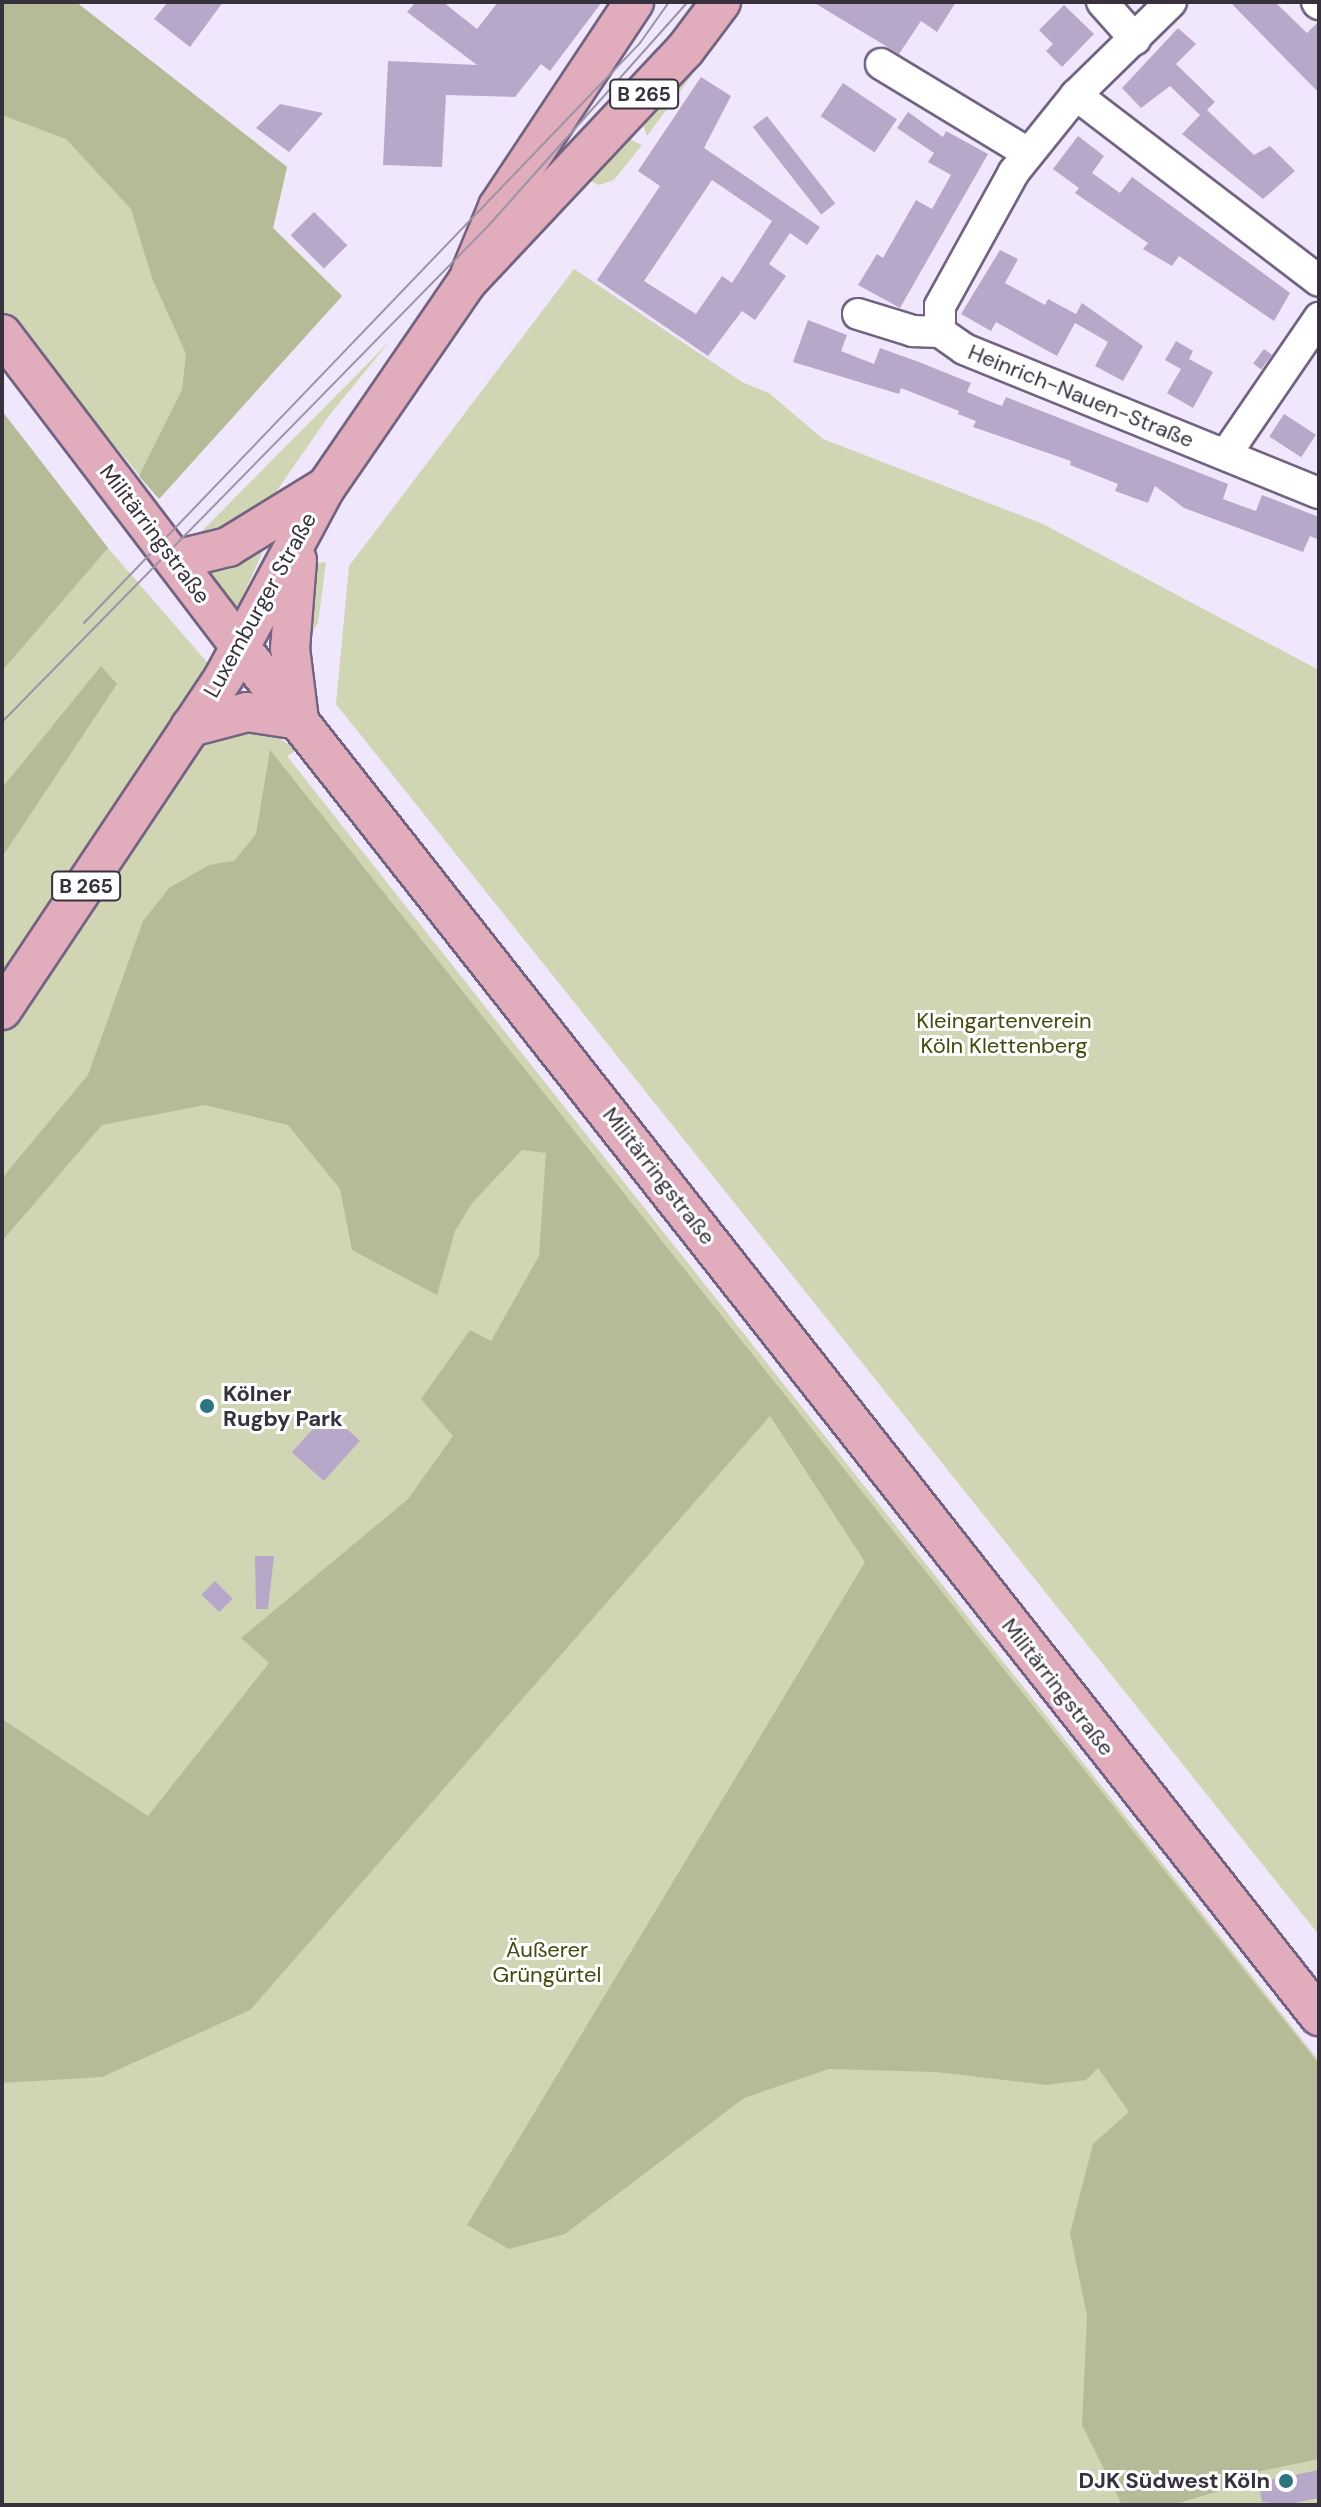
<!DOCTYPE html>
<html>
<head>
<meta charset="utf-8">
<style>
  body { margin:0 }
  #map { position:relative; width:1321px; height:2507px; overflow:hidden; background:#f1e7fc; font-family:"DM Sans",sans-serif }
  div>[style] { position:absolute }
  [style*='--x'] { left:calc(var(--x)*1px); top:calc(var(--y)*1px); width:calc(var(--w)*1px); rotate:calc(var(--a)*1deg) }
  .green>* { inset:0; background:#d0d5b4 }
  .forest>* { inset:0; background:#b5bb97 }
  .building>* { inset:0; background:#b7a8c9; transform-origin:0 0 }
  .roads { filter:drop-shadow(2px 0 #716381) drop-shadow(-2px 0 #716381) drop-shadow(0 2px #716381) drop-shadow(0 -2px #716381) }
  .minor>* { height:30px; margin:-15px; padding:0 15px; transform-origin:15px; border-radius:15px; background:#fff }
  .major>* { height:38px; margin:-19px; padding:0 19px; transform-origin:19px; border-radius:19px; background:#e1acbc }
  .tram>* { height:2px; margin:-1px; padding:0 1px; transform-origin:1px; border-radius:1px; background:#9c93a5 }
  .dots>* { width:22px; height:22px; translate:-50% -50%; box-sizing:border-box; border:4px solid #fff; border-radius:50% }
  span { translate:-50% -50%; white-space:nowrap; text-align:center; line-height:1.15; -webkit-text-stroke:6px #fff; paint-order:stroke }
  .shield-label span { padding:2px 6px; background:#fff; border:2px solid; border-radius:6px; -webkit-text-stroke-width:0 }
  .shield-label { font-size:20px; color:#37313e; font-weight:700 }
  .street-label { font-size:22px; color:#37313e }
  .park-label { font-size:22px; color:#44490e }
  .poi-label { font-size:22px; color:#37313e; font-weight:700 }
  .left { translate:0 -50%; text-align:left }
  .right { translate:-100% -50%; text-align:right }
  .frame { position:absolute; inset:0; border:4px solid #37313e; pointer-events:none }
</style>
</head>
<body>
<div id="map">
  <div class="green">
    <div style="clip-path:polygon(2px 2px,76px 2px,287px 167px,273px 228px,342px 296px,159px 499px,2px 310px)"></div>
    <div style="clip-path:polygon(685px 70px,692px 75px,647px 136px,642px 123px)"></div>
    <div style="clip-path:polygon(627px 138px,642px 145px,614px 180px,599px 185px,582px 177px)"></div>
    <div style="clip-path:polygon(574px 269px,742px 382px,769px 393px,823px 439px,1043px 524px,1319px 670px,1319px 1935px,336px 704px,349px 566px)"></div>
    <div style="clip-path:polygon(390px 341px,328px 417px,271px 499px,222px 532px,198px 535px)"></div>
    <div style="clip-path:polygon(2px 411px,108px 548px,264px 728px,297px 750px,287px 756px,1319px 2061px,1319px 2505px,2px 2505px)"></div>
    <div style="clip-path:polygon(276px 523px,238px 606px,233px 605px,207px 570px)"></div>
    <div style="clip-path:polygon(326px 562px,318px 623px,309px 636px,309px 581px,318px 563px)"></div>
  </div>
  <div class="forest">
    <div style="clip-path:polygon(2px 2px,76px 2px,287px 167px,273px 228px,342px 296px,159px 499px,139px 476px,182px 390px,186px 354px,152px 278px,131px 209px,66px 139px,2px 115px)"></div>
    <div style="clip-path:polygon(2px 411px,108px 548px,2px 671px)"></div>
    <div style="clip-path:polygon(101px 666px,117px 684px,2px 857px,2px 788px)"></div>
    <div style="clip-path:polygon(270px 750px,1319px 2064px,1319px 2459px,1257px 2472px,1257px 2480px,1172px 2505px,1122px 2505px,1082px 2425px,1087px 2316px,1070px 2233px,1093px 2144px,1129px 2112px,1098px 2068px,1086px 2080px,1047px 2085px,936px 2072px,829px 2069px,744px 2098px,565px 2234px,509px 2249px,467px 2225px,865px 1562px,770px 1416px,250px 2010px,102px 2077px,2px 2083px,2px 1719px,148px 1816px,269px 1663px,241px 1638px,408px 1499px,453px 1436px,421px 1399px,470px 1330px,491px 1341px,539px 1256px,546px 1153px,522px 1150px,472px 1203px,455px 1231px,437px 1295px,352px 1250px,340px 1189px,288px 1125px,205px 1105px,102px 1125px,2px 1241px,2px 1178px,88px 1075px,143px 921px,169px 888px,209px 865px,234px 861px,256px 834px)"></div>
  </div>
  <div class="building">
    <div style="clip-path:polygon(168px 2px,223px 2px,190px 47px,154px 19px)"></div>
    <div style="clip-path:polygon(416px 2px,443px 2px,477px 29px,498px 2px,602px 2px,550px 71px,541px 64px,515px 97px,446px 95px,442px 167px,383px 165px,388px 61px,477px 65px,407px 12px)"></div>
    <div style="clip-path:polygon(813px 2px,956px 2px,937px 32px,921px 21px,899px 54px)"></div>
    <div style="clip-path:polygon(1230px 2px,1275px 2px,1307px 33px,1319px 21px,1319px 93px)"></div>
    <div style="clip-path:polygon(1064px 5px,1094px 34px,1062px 67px,1046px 51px,1053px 44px,1039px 30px)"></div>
    <div style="clip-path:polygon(1178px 28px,1196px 44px,1176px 64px,1215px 102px,1207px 110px,1254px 155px,1270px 146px,1295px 171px,1263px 199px,1182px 134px,1200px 115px,1170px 86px,1141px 108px,1122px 88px)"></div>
    <div style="clip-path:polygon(evenodd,701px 77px,731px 96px,704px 148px,820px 227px,807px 245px,790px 233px,769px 264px,786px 276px,755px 320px,742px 311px,708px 356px,597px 280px,660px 186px,638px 171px,701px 77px,712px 180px,772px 221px,732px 283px,722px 276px,696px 314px,644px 281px,712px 180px)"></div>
    <div style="left:843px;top:83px;width:65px;height:40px;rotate:34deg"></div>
    <div style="clip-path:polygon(280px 104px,323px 113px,289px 152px,256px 128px)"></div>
    <div style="clip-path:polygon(908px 112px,943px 137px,946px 131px,988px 154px,900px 308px,858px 285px,877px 254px,883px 258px,916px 200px,932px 209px,951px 175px,928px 162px,934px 153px,897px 128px)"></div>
    <div style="left:767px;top:116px;width:111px;height:18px;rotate:52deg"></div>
    <div style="clip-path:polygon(1078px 136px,1104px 156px,1092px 173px,1120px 193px,1132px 177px,1290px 293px,1274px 321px,1179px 256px,1172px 266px,1143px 249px,1148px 243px,1075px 193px,1079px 188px,1053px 169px)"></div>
    <div style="left:314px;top:212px;width:47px;height:33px;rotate:45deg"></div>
    <div style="clip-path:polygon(1000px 250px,1018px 259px,1005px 283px,1045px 305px,1048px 299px,1076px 314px,1082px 303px,1143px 346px,1123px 381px,1095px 366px,1108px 342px,1075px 323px,1057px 356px,996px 322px,991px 331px,961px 314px)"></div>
    <div style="clip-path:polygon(808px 320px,847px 335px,841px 351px,874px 364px,880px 348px,919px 362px,971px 383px,967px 392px,984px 399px,1002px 406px,1006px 397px,1228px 484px,1223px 499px,1239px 505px,1256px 511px,1262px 495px,1319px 517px,1319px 540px,1310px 536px,1303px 552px,1184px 508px,1155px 486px,1148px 503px,1115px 491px,1118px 484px,1070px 465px,1071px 461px,973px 427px,976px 421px,958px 414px,959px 411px,901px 388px,899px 394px,793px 362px)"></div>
    <div style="clip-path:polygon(1176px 341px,1193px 351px,1189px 359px,1213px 372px,1193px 408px,1167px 393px,1181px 369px,1165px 360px)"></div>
    <div style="left:1264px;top:349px;width:10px;height:18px;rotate:37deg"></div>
    <div style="left:1284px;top:414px;width:38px;height:27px;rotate:33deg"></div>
    <div style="left:328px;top:1412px;width:43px;height:54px;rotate:42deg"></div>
    <div style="clip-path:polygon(255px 1556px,274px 1556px,268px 1609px,256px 1609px)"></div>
    <div style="left:215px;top:1581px;width:25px;height:19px;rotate:45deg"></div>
    <div style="clip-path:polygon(1319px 2470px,1319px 2498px,1284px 2505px,1262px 2502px,1258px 2482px)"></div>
  </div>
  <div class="roads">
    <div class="minor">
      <div style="--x:1102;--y:2;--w:50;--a:48.3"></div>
      <div style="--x:1317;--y:2;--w:3;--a:45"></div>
      <div style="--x:881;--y:64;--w:172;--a:31.2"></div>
      <div style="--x:1076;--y:95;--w:306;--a:37.4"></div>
      <div style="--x:858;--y:314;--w:58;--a:17.2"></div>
      <div style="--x:913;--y:331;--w:27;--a:2"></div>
      <div style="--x:940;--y:332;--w:29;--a:35"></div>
      <div style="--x:964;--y:349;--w:383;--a:22.1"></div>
      <div style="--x:940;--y:332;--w:26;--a:-90"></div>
      <div style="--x:940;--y:306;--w:153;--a:-61.1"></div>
      <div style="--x:1014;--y:172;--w:99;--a:-51.2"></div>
      <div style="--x:1076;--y:95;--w:133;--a:-44.4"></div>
      <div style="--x:1226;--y:454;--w:165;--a:-55.6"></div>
    </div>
    <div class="major">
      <div style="--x:471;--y:272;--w:70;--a:-67.4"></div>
      <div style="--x:498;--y:207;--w:246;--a:-56.4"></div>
      <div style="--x:2;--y:334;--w:395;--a:52.7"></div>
      <div style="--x:241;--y:648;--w:1742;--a:51.76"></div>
      <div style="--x:175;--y:560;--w:55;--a:-13.8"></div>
      <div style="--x:228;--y:547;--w:113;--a:-31.6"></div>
      <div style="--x:297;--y:560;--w:88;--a:94.5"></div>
      <div style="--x:290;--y:648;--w:73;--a:82.9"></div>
      <div style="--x:190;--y:727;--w:59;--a:-14.7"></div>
      <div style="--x:247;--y:712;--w:53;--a:8.7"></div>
      <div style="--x:2;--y:1010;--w:402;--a:-56.3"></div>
      <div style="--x:225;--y:675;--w:213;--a:-61.8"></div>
      <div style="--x:326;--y:487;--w:249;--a:-55.5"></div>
      <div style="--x:467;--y:282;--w:318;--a:-46.8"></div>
      <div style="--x:685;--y:50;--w:60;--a:-53.1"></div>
    </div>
  </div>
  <div class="tram">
    <div style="--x:84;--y:623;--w:803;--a:-46.21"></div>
    <div style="--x:640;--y:43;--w:50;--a:-54.7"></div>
    <div style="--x:2;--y:722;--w:696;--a:-45.58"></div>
    <div style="--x:489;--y:225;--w:299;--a:-48.3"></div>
  </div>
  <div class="dots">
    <div style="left:207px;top:1406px;background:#2c757e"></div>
    <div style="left:1286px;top:2481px;background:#2c757e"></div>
  </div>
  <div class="shield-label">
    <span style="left:644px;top:94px">B 265</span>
    <span style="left:86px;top:886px">B 265</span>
  </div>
  <div class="street-label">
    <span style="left:1081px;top:396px;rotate:22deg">Heinrich-Nauen-Straße</span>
    <span style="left:155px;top:534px;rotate:53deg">Militärringstraße</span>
    <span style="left:260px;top:605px;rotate:-61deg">Luxemburger Straße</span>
    <span style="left:659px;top:1176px;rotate:52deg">Militärringstraße</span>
    <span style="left:1058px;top:1687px;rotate:52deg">Militärringstraße</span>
  </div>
  <div class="park-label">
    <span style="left:1004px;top:1033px">Kleingartenverein<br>Köln Klettenberg</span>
    <span style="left:547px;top:1962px">Äußerer<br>Grüngürtel</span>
  </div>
  <div class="poi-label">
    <span class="left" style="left:223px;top:1406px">Kölner<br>Rugby Park</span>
    <span class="right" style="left:1270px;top:2481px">DJK Südwest Köln</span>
  </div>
  <div class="frame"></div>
</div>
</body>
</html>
